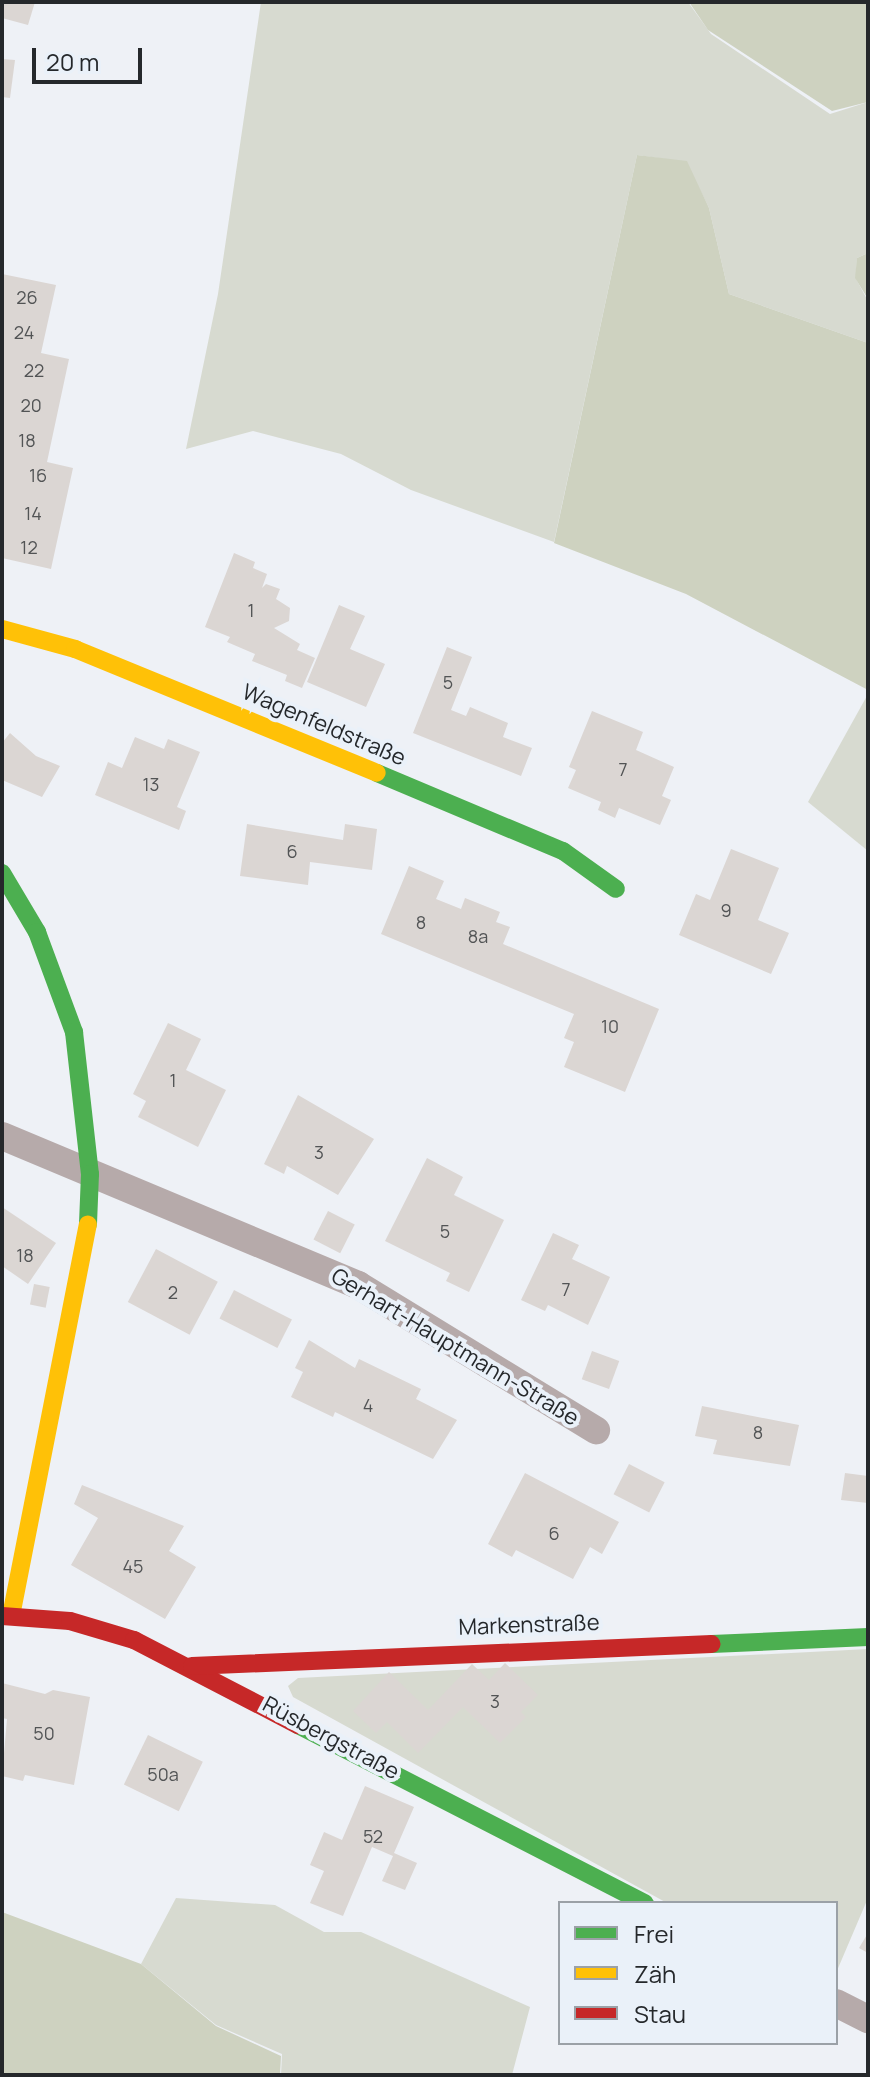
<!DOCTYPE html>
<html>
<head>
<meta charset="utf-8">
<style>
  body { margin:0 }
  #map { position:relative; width:870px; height:2077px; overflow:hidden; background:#eef1f6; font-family:Manrope,sans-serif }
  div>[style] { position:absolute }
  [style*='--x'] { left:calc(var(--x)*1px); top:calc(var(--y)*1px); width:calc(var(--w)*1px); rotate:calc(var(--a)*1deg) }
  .green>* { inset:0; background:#d7dad0 }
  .forest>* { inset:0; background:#ced2c0 }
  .building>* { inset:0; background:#dbd6d3; transform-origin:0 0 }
  .street>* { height:28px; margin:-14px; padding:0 14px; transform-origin:14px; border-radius:14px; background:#b6aaaa }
  .fast>* { height:18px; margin:-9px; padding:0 9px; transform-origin:9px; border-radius:9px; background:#4caf50 }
  .slow>* { height:18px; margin:-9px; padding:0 9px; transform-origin:9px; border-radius:9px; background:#ffc107 }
  .jam>* { height:18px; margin:-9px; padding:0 9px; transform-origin:9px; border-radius:9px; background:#c62828 }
  span { translate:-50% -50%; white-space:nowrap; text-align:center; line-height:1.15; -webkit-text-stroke:8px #eaf1f9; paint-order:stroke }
  .number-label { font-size:18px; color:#525455 }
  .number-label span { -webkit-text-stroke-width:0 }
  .street-label { font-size:22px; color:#25282b }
  .frame { position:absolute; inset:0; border:4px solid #25282b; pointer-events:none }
  .legend { position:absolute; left:558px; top:1901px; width:280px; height:144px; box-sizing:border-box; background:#eaf1f9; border:2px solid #9ba1a7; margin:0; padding:10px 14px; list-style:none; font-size:24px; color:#25282b }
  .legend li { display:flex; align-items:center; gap:16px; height:40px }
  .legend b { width:40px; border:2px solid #9ba1a7 }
  .scale { position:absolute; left:32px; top:48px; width:110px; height:36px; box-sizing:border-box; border:4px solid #25282b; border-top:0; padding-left:10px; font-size:24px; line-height:28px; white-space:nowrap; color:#25282b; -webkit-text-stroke:6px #eaf1f9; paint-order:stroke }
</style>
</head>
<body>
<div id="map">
  <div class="green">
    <div style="clip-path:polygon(261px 2px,688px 2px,711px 34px,830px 114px,868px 102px,868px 253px,857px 258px,856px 279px,868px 301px,868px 343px,729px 294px,709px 208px,686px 162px,637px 155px,554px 542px,411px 490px,341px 454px,253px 431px,186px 449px,218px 294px)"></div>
    <div style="clip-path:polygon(868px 694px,868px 851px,808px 802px)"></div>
    <div style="clip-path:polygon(868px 1649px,868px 1898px,836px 1973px,836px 1903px,667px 1903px,293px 1697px,288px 1686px,298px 1678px)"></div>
    <div style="clip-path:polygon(176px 1898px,275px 1905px,324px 1932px,361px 1932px,530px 2007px,512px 2075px,281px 2075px,282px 2054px,216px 2025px,141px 1964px)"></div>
  </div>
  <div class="forest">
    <div style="clip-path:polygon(689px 2px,868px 2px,868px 102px,832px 111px,708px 30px)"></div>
    <div style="clip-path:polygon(637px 155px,687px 161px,709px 208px,729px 294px,868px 343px,868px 690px,686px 594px,554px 543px)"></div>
    <div style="clip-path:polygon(868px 253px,868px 299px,855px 278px,857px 258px)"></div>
    <div style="clip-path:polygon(2px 1912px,141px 1964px,216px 2026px,281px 2056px,280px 2075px,2px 2075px)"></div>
  </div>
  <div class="building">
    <div style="clip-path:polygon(2px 2px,35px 2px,28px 25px,2px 18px)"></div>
    <div style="clip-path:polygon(2px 59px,15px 60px,10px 98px,2px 97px)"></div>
    <div style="clip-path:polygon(2px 274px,56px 285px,41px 353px,69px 359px,47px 462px,73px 468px,51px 569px,2px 558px)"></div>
    <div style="clip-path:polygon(234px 553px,255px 562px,253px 568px,267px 574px,262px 588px,266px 584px,280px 589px,276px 599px,290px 608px,289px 621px,274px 628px,300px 644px,297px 650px,315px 658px,302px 688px,285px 681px,287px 675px,252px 661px,255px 654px,227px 642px,230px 637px,205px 627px)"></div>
    <div style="clip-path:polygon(339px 605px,365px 616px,350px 649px,385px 664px,366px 707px,307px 682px)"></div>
    <div style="clip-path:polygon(447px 647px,472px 657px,451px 710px,466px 716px,470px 707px,508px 723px,503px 737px,532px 748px,521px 776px,413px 733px)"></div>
    <div style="clip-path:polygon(592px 711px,643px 732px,636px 750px,674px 767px,662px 796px,671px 800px,660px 825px,619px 808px,615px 818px,598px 810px,601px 802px,568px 788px,576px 770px,569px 767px)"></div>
    <div style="clip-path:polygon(10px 733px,36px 756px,60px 766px,42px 797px,2px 780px,2px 743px)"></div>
    <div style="clip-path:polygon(135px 737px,164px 749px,168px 739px,200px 752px,177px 807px,186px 811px,179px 830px,95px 795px,108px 762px,122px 768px)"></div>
    <div style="clip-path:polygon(247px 824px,343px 840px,345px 824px,377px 829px,372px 870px,310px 862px,308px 885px,240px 876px)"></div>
    <div style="clip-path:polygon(731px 849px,779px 868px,758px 920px,789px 933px,771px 974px,679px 935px,696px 894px,710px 900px)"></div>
    <div style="clip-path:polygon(409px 866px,444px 881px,436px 899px,461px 909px,465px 898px,500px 912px,496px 922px,510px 927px,503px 944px,659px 1009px,625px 1092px,564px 1067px,574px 1042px,564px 1038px,574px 1014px,381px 934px)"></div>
    <div style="clip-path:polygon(168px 1023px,201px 1039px,186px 1070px,226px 1090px,198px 1147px,138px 1117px,146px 1101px,133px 1094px)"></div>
    <div style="clip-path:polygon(298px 1095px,374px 1139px,338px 1195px,287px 1166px,284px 1174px,264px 1164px)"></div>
    <div style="clip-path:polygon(427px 1158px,463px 1177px,454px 1195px,504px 1220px,469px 1292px,446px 1281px,450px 1273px,385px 1241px)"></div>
    <div style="clip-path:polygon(2px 1207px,56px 1243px,28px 1284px,2px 1266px)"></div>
    <div style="left:328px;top:1211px;width:30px;height:32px;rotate:27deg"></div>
    <div style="clip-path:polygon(553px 1233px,579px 1245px,572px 1259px,610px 1277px,588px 1325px,548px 1305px,545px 1311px,521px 1300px)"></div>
    <div style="left:156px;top:1249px;width:70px;height:60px;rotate:28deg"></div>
    <div style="left:34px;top:1284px;width:16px;height:21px;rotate:11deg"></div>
    <div style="left:234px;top:1290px;width:65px;height:32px;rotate:27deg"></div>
    <div style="clip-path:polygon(309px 1340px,355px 1368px,359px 1359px,421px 1389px,416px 1399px,457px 1420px,433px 1459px,335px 1412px,333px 1417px,291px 1397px,303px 1372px,295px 1368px)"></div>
    <div style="left:592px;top:1351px;width:29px;height:30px;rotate:20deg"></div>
    <div style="clip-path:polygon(702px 1406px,799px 1425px,790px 1466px,713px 1454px,717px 1440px,695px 1436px)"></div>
    <div style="left:629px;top:1464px;width:40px;height:34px;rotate:27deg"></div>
    <div style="clip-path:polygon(525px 1473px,619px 1522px,602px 1554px,590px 1547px,573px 1579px,516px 1550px,512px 1557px,488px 1544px)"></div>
    <div style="clip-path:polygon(845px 1473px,868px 1476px,868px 1503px,841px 1500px)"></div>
    <div style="clip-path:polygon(82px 1485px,184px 1526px,169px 1551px,196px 1567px,165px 1619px,71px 1565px,98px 1518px,74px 1504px)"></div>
    <div style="clip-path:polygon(505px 1663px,538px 1695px,521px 1712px,526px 1717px,500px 1743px,463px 1707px,418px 1753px,387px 1722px,376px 1733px,353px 1711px,389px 1672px,428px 1710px,472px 1664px,489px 1680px)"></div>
    <div style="clip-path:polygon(2px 1683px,45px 1694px,53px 1690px,90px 1697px,74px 1785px,25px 1775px,23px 1781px,2px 1776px,7px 1719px,2px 1718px)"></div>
    <div style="left:148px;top:1735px;width:61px;height:55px;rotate:26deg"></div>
    <div style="clip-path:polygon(365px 1786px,414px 1807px,394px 1853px,417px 1863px,405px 1890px,382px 1881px,393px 1856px,372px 1847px,343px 1916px,310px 1903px,324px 1871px,310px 1865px,324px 1832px,342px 1840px)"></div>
    <div style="clip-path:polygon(868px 1933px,868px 1953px,859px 1948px)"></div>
  </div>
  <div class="street">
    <div style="--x:2;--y:1136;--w:386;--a:22.7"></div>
    <div style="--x:358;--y:1285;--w:279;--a:31.4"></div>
    <div style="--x:836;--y:2003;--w:36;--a:27"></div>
  </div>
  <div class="fast">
    <div style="--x:377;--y:773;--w:202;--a:22.8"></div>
    <div style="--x:563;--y:851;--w:65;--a:35.6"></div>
    <div style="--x:2;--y:873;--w:69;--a:59.3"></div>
    <div style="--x:37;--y:932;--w:107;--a:69.7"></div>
    <div style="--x:74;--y:1032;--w:143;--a:83.6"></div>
    <div style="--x:90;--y:1174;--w:50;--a:92.3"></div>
    <div style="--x:712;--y:1644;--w:156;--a:-2.6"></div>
    <div style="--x:298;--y:1725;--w:390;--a:27.2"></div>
  </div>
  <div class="slow">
    <div style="--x:2;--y:629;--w:76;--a:15.3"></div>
    <div style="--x:75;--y:649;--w:326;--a:22.3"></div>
    <div style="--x:11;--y:1616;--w:399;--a:-78.9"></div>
  </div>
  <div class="jam">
    <div style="--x:2;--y:1616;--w:68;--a:4.2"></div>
    <div style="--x:70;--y:1621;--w:67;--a:16.5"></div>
    <div style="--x:134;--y:1640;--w:185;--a:27.4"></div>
    <div style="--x:192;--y:1666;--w:520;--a:-2.42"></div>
  </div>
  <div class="number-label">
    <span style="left:27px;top:297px">26</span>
    <span style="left:24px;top:332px">24</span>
    <span style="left:34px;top:370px">22</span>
    <span style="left:31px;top:405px">20</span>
    <span style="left:27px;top:440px">18</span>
    <span style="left:38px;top:475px">16</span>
    <span style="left:33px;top:513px">14</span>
    <span style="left:29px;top:547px">12</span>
    <span style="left:251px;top:610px">1</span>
    <span style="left:448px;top:682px">5</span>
    <span style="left:623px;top:769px">7</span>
    <span style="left:151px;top:784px">13</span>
    <span style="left:292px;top:851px">6</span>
    <span style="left:726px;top:910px">9</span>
    <span style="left:421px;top:922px">8</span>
    <span style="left:478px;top:936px">8a</span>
    <span style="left:610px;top:1026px">10</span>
    <span style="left:173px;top:1080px">1</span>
    <span style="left:319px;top:1152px">3</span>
    <span style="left:445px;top:1231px">5</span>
    <span style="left:25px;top:1255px">18</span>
    <span style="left:566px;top:1289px">7</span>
    <span style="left:173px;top:1292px">2</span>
    <span style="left:368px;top:1405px">4</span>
    <span style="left:758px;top:1432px">8</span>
    <span style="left:554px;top:1533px">6</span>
    <span style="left:133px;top:1566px">45</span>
    <span style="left:495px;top:1701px">3</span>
    <span style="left:44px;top:1733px">50</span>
    <span style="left:163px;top:1774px">50a</span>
    <span style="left:373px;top:1836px">52</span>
  </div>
  <div class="street-label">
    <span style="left:324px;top:725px;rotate:23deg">Wagenfeldstraße</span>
    <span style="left:455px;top:1347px;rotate:31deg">Gerhart-Hauptmann-Straße</span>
    <span style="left:529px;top:1625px;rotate:-2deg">Markenstraße</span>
    <span style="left:331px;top:1738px;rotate:28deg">Rüsbergstraße</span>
  </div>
  <div class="frame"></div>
  <ul class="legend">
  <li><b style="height:10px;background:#4caf50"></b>Frei</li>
  <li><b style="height:10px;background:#ffc107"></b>Zäh</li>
  <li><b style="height:10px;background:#c62828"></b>Stau</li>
  </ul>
  <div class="scale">20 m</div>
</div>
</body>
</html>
